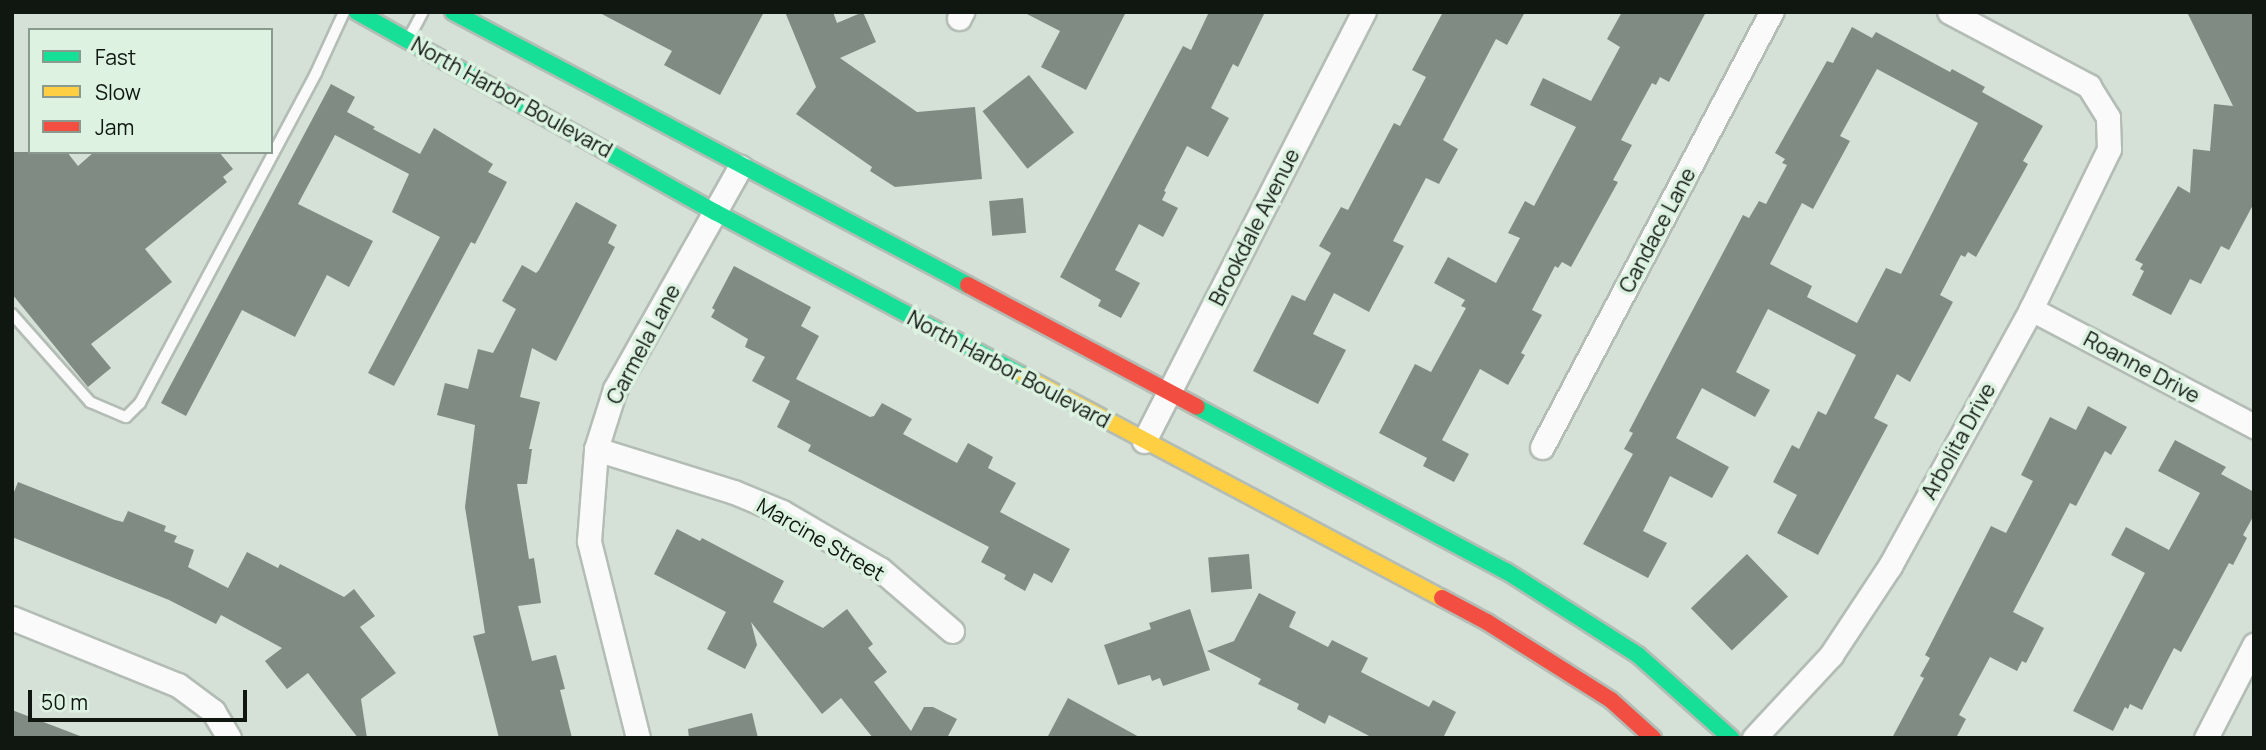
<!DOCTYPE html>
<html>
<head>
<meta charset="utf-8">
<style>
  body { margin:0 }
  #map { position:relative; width:2266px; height:750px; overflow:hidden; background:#d5e0d7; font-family:Manrope,sans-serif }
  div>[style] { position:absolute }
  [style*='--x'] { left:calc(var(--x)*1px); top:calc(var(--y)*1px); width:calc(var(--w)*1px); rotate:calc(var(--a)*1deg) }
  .building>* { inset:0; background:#808c83; transform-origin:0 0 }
  .roads { filter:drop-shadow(2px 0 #b3bcb5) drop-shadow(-2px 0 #b3bcb5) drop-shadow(0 2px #b3bcb5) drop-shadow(0 -2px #b3bcb5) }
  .lane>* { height:10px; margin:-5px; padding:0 5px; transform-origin:5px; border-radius:5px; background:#f9faf9 }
  .street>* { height:23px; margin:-11.5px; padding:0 11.5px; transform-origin:11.5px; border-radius:11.5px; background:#f9faf9 }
  .fast>* { height:16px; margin:-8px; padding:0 8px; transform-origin:8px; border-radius:8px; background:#16e098 }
  .slow>* { height:16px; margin:-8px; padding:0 8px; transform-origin:8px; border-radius:8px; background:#ffcf43 }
  .jam>* { height:16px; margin:-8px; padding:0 8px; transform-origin:8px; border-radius:8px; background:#f24e42 }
  span { translate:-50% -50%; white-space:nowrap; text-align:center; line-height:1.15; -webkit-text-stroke:7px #ddf2e1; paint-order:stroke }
  .street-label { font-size:21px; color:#101711 }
  .frame { position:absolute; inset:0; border:14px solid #101711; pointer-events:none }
  .legend { position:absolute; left:28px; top:28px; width:245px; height:126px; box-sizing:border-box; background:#ddf2e1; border:2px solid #8b9a8e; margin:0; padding:9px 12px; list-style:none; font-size:21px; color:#101711 }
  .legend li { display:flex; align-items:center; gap:14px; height:35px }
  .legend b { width:35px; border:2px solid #8b9a8e }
  .scale { position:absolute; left:28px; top:690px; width:219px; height:32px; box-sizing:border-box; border:4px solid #101711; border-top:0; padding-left:9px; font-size:21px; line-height:24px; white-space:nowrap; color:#101711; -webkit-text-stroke:5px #ddf2e1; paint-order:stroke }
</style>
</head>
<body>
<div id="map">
  <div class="building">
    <div style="clip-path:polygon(598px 12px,764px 12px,720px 95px,664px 65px,672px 51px)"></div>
    <div style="clip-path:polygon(785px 12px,833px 12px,837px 23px,863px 12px,876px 42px,840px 58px,917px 112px,975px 107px,982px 179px,895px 187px,870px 171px,872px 167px,796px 114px,816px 87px)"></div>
    <div style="clip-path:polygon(1023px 12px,1126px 12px,1086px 90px,1041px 67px,1060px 31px)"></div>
    <div style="clip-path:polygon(1209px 12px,1265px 12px,1238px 67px,1233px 64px,1211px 108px,1229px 118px,1208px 157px,1187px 146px,1164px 191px,1166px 192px,1162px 200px,1178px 208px,1163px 237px,1139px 224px,1115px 270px,1140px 283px,1121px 318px,1098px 306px,1101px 300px,1060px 277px,1183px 46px,1191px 50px)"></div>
    <div style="clip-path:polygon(1443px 12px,1525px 12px,1507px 45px,1496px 39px,1443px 140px,1458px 149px,1439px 184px,1426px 178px,1393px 241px,1404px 246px,1369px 312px,1334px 293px,1313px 334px,1346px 350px,1318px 404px,1253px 371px,1292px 295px,1305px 301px,1331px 253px,1319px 246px,1341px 207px,1348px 210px,1394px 123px,1400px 126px,1426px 77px,1412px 70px)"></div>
    <div style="clip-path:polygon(1622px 12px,1706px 12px,1669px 82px,1660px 77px,1656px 85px,1652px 83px,1621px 140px,1632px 145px,1613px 180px,1618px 182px,1571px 267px,1562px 262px,1558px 268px,1555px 266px,1532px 310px,1542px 315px,1521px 353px,1525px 355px,1508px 385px,1480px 369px,1442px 440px,1469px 454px,1454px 482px,1423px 466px,1427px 458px,1379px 433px,1415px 364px,1431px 372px,1466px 308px,1461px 306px,1465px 300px,1434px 283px,1448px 257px,1496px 283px,1520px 238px,1508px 233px,1525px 201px,1534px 206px,1576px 127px,1530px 105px,1543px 78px,1591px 101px,1620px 47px,1607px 39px)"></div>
    <div style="clip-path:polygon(2187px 12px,2254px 12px,2254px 203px,2229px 250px,2221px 246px,2201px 284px,2190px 279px,2171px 315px,2132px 295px,2144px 271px,2140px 269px,2143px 264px,2135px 260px,2178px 186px,2190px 193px,2193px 149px,2210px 151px,2214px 104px,2233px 106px)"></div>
    <div style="clip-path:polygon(evenodd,1852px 27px,1872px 38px,1876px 32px,1950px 72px,1952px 69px,1985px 87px,1982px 92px,2043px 126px,2023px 161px,2028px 164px,1976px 257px,1968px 252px,1965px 257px,1961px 255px,1940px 295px,1953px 302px,1910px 382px,1897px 374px,1874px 418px,1888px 425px,1818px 555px,1777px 533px,1797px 495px,1773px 482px,1792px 445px,1799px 449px,1818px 411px,1826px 415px,1856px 355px,1768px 309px,1736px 372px,1770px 390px,1755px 417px,1702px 388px,1676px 438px,1729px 467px,1712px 498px,1670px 476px,1643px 531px,1667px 543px,1648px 578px,1583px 544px,1633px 454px,1624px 449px,1633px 433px,1629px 431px,1672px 349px,1743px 215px,1749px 218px,1759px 201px,1766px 204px,1787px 165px,1782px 163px,1785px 159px,1775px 153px,1827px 61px,1833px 63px,1852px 27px,1877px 69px,1978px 123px,1901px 274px,1886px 268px,1857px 323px,1807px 297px,1812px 286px,1770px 264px,1802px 203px,1813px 209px,1850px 141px,1840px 136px,1877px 69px)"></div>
    <div style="left:1029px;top:75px;width:73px;height:59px;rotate:52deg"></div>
    <div style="clip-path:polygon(331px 84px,355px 97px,347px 112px,375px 127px,373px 129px,420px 154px,434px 128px,493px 164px,488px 172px,507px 182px,475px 244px,471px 242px,394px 386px,368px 373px,440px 237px,392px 212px,409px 174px,335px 135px,298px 204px,373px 241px,349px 287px,327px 275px,295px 337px,242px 310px,186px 416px,161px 403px)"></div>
    <div style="clip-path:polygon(12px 152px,67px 152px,78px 166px,94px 152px,219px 152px,233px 169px,223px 177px,227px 182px,145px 249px,172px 282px,91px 344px,111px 368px,88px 387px,12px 294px)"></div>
    <div style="left:1023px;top:198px;width:35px;height:34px;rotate:85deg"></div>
    <div style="clip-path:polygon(576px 202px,617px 225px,608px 243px,615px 247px,556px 361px,532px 348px,520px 397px,540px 402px,529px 449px,532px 449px,527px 484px,517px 484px,529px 559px,534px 558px,541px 603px,518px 606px,532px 661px,556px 655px,565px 689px,560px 690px,572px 738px,499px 738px,473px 636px,485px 633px,465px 507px,475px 425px,437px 415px,445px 383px,468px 389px,478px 349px,493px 353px,516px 309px,502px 301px,522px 265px,536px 273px,539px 270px)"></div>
    <div style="clip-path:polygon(734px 266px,811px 307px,801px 326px,819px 336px,796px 379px,870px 417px,874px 416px,882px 403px,912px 419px,903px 434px,957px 463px,968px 443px,993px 457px,988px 468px,1016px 483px,1000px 512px,1070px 549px,1052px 583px,1034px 573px,1025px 591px,1004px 579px,1006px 575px,981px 562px,989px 547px,808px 451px,811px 445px,777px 427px,790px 401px,752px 381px,765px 357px,745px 347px,748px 339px,711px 317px,715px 310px,712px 308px)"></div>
    <div style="clip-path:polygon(2088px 406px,2127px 427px,2111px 455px,2105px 451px,2076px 506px,2070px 503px,2013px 612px,2044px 628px,2026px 663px,2022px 661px,2017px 671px,1990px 657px,1959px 715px,1966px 719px,1956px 738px,1892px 738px,1924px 678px,1920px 676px,1930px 658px,1925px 655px,1991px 526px,2006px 533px,2033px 481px,2021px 475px,2050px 417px,2076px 430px)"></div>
    <div style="clip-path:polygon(2175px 440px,2226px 467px,2221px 474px,2254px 492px,2254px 515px,2243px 535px,2247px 538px,2233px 565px,2229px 563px,2181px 652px,2174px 648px,2142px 710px,2130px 704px,2128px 709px,2125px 707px,2113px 731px,2073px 711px,2145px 573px,2111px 555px,2126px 527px,2169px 550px,2200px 493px,2158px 471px)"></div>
    <div style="clip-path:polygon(18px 482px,115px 520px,123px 522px,128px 511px,166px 526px,164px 531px,177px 536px,174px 542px,194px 550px,188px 567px,228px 588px,247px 552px,278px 568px,280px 564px,344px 597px,354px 589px,375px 616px,360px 627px,396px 673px,361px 699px,367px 738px,358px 738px,308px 673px,287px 689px,265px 661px,282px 648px,221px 615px,216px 624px,169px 600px,12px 537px,12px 497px)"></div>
    <div style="clip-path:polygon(677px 529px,700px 541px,702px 538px,784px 581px,773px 602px,823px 628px,847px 609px,873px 644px,868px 648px,887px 672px,874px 682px,911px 731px,924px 707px,933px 707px,957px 719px,947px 738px,873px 738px,841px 698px,822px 714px,751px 622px,757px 645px,745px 669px,707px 649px,726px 612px,654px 574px)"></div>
    <div style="left:1249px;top:554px;width:35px;height:41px;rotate:85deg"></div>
    <div style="left:1747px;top:554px;width:59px;height:78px;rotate:46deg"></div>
    <div style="clip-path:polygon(1259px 593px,1296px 612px,1289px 627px,1328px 647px,1332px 640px,1368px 658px,1361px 672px,1429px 707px,1433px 700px,1456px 712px,1443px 738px,1373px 738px,1329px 715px,1325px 724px,1297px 709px,1299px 704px,1258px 684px,1261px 679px,1207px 651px,1234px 641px)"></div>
    <div style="clip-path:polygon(1190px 609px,1210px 670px,1163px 686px,1160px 678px,1152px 681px,1150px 675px,1118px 685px,1104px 645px,1151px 629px,1149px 623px)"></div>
    <div style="clip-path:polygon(1068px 698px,1141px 738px,1047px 738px)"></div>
    <div style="clip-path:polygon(12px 710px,80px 736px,80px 738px,12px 738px)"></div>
    <div style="clip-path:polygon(752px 713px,758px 738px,689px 738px,688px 729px)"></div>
  </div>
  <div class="roads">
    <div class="lane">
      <div style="--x:410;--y:36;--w:27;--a:-62"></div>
      <div style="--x:12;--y:314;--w:118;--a:48.4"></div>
      <div style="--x:90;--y:402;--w:39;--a:23"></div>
      <div style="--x:126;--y:417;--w:20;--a:-45"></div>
      <div style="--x:140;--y:403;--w:374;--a:-61.9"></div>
      <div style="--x:316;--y:73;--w:67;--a:-65.3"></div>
    </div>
    <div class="street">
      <div style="--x:959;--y:18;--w:7;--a:-63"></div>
      <div style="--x:2031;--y:309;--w:252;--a:27.7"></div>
      <div style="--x:1144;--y:441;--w:482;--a:-62.9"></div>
      <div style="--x:1542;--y:447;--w:492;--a:-62.2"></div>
      <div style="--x:596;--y:449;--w:145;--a:17.3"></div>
      <div style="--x:734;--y:492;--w:52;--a:22.6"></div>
      <div style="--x:782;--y:512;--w:113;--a:30.2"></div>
      <div style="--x:880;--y:569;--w:95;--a:40.7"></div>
      <div style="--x:12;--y:618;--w:179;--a:22"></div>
      <div style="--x:178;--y:685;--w:44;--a:36.6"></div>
      <div style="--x:213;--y:711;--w:31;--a:59"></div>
      <div style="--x:638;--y:738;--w:203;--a:-104"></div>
      <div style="--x:589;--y:541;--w:92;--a:-85.6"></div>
      <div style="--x:596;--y:449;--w:63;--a:-72.4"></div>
      <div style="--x:615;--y:389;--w:255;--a:-60.6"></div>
      <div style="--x:1754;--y:738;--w:113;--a:-47.1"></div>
      <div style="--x:1831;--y:655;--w:107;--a:-56.5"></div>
      <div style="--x:1890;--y:566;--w:293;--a:-61.2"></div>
      <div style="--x:2031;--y:309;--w:178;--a:-64"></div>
      <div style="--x:2109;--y:149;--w:32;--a:-92"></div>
      <div style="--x:2108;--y:117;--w:36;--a:-122"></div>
      <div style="--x:2089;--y:86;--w:158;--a:-152.1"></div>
      <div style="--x:2206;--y:738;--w:105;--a:-62.7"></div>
    </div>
    <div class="fast">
      <div style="--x:357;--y:12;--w:410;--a:29.2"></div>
      <div style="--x:715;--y:212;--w:350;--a:28"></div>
      <div style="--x:453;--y:12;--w:583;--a:27.93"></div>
      <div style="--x:1197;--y:407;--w:350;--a:28"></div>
      <div style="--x:1506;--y:571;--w:156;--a:32.5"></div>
      <div style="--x:1638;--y:655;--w:125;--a:41.7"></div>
    </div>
    <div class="slow">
      <div style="--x:1024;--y:376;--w:473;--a:28"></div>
    </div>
    <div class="jam">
      <div style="--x:968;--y:285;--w:259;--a:28"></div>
      <div style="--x:1442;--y:598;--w:51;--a:28.1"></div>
      <div style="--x:1487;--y:622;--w:146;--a:32.2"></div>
      <div style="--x:1611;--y:700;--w:57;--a:42.1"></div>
    </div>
  </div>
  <div class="street-label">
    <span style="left:512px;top:97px;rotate:29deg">North Harbor Boulevard</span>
    <span style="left:1254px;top:227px;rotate:-63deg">Brookdale Avenue</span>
    <span style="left:1657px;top:230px;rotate:-62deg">Candace Lane</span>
    <span style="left:643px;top:344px;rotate:-62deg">Carmela Lane</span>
    <span style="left:2142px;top:367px;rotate:28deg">Roanne Drive</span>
    <span style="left:1009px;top:369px;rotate:28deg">North Harbor Boulevard</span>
    <span style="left:1958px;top:441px;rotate:-61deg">Arbolita Drive</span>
    <span style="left:821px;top:539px;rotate:30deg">Marcine Street</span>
  </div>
  <div class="frame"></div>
  <ul class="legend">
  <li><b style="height:9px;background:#16e098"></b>Fast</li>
  <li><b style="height:9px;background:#ffcf43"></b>Slow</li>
  <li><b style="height:9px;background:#f24e42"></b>Jam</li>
  </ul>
  <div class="scale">50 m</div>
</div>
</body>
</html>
